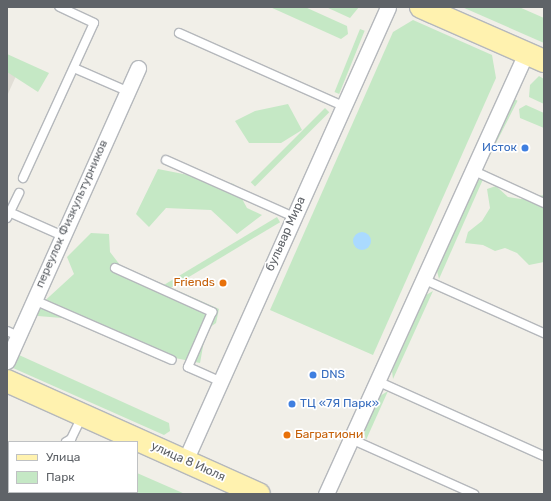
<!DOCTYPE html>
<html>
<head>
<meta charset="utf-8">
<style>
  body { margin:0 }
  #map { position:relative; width:551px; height:501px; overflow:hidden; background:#f1efe8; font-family:Rubik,sans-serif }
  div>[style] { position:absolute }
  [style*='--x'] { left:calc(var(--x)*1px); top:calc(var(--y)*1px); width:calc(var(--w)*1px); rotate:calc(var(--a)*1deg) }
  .education>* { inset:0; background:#e1ded6 }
  .green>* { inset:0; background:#c5e8c5; transform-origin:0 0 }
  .water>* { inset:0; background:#aadaff }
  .round { border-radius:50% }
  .roads { filter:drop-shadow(1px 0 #b5b8bc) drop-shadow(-1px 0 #b5b8bc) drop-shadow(0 1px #b5b8bc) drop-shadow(0 -1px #b5b8bc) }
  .lane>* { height:8px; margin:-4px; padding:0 4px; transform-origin:4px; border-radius:4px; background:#fff }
  .street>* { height:15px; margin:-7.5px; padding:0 7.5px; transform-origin:7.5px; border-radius:7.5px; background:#fff }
  .primary>* { height:22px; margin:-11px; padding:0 11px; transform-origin:11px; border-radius:11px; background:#fff2af }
  .dots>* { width:11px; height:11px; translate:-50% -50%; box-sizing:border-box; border:2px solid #fff; border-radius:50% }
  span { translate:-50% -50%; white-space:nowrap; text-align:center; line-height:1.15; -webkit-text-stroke:3.5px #fff; paint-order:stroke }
  .shop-label { font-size:12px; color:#366cbe }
  .right { translate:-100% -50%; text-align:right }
  .left { translate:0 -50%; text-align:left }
  .street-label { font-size:12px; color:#5f6368 }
  .food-label { font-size:12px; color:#c56008 }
  .frame { position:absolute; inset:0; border:8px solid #5f6368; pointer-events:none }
  .legend { position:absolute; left:8px; top:441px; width:130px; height:52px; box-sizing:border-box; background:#fff; border:1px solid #bfc1c3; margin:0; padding:5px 7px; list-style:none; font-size:12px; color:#5f6368 }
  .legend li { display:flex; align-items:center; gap:8px; height:20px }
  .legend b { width:20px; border:1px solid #bfc1c3 }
</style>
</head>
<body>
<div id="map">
  <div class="education">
    <div style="clip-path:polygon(7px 61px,20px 67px,7px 96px)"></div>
  </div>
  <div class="green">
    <div style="clip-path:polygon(270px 7px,305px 7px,347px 26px,348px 34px,341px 39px)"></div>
    <div style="clip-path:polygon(326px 7px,359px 7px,350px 18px)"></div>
    <div style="clip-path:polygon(462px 7px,519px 7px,544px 18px,544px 43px)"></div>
    <div style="clip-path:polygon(413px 20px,492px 55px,496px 78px,373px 355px,270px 310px,393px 32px)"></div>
    <div style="left:360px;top:29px;width:5px;height:68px;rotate:22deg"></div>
    <div style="clip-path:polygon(7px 54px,49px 73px,38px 92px,7px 72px)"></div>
    <div style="clip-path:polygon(539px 76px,544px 79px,544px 104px,529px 97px,530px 85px)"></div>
    <div style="left:514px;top:99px;width:4px;height:66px;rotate:27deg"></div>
    <div style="clip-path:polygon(288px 104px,302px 130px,281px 143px,249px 143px,235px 121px,255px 111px)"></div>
    <div style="clip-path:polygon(526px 105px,544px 113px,544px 128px,520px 118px,519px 109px)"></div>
    <div style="left:325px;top:108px;width:6px;height:105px;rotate:45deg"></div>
    <div style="clip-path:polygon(158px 169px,234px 184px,247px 208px,262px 215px,237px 234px,211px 210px,166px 208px,149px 227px,136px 214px)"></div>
    <div style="clip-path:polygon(484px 177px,439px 279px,437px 271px,477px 181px)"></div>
    <div style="clip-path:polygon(496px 186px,508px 197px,521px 199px,544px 195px,544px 262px,529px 265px,517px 253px,505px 248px,495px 251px,483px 245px,465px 243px,468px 232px,482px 221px,490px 208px,487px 189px)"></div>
    <div style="left:277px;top:217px;width:6px;height:170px;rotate:59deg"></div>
    <div style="clip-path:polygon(91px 233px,109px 234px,110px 252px,120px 265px,219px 309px,216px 323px,206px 330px,200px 363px,175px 358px,86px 320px,38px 316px,38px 307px,74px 274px,67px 257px)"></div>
    <div style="clip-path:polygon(433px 291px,393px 379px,392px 371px,426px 295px)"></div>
    <div style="clip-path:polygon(19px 355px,169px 423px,170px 431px,164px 435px,13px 368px)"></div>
    <div style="clip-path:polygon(388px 391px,366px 440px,364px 432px,380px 396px)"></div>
    <div style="clip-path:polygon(137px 473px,185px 494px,112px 494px,137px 492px)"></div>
  </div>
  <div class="water">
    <div class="round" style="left:353px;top:232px;width:18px;height:18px"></div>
  </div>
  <div class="roads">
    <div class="lane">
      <div style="--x:179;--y:33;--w:180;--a:24"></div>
      <div style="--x:74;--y:68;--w:58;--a:23.5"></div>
      <div style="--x:166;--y:160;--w:140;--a:24"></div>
      <div style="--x:472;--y:170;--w:79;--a:24.6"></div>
      <div style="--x:23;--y:178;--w:170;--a:-65.4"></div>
      <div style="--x:94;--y:23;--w:38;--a:-155"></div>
      <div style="--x:9;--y:212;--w:59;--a:24"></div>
      <div style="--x:7;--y:218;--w:28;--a:-64"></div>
      <div style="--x:115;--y:268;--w:107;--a:24.4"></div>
      <div style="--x:212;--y:312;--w:60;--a:113.6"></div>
      <div style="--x:188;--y:367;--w:36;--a:24"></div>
      <div style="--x:423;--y:279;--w:133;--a:24.1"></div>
      <div style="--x:34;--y:300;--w:150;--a:23.5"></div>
      <div style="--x:7;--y:331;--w:12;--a:24"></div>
      <div style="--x:377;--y:381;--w:183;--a:24.2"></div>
      <div style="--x:351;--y:439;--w:135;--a:24.1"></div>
      <div style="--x:66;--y:442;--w:6;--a:-31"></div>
      <div style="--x:71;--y:439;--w:25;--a:-64"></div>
      <div style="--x:7;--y:479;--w:3;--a:-45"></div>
    </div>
    <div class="street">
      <div style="--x:7;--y:361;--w:321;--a:-65.9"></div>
      <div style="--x:185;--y:461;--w:497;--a:-65.9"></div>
      <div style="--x:326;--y:494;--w:484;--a:-65.6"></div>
    </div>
    <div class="primary">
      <div style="--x:421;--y:7;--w:134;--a:23.7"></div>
      <div style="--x:7;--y:381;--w:276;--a:24.2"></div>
    </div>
  </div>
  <div class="dots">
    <div style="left:525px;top:148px;background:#3f7fe0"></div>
    <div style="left:223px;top:283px;background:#e8710a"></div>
    <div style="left:313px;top:375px;background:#3f7fe0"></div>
    <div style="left:292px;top:404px;background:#3f7fe0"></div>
    <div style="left:287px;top:435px;background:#e8710a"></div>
  </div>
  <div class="shop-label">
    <span class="right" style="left:517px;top:148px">Исток</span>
    <span class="left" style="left:321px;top:375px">DNS</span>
    <span class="left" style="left:300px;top:404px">ТЦ «7Я Парк»</span>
  </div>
  <div class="street-label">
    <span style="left:72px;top:214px;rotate:-66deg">переулок Физкультурников</span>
    <span style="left:286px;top:234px;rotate:-66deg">бульвар Мира</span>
    <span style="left:188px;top:462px;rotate:24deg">улица 8 Июля</span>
  </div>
  <div class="food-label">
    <span class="right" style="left:215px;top:283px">Friends</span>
    <span class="left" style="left:295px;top:435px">Багратиони</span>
  </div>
  <div class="frame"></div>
  <ul class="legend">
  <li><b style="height:5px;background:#fff2af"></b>Улица</li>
  <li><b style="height:11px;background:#c5e8c5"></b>Парк</li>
  </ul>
</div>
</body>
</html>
